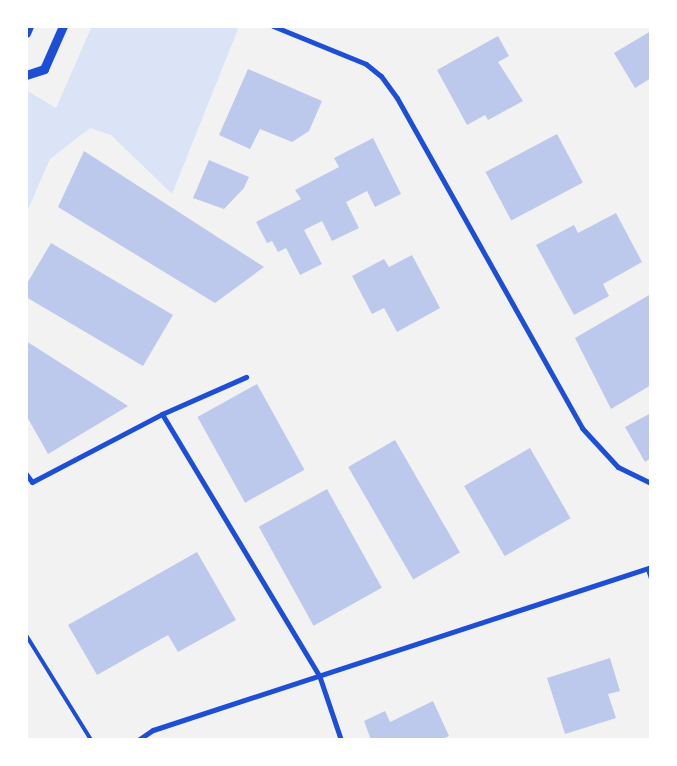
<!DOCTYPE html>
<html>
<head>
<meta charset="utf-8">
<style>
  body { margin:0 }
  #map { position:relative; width:677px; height:766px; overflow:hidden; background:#f2f2f2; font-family:Barlow,sans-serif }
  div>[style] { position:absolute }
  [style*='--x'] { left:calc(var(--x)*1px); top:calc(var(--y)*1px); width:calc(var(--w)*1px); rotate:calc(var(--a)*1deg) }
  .green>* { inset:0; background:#dbe4f7 }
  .building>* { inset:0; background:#bdc9ec; transform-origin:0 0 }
  .service>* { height:4px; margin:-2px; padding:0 2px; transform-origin:2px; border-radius:2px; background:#1d4ed8 }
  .minor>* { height:5px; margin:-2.5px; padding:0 2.5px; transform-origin:2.5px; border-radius:2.5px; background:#1d4ed8 }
  .tertiary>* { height:9px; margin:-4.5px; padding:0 4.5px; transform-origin:4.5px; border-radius:4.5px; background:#1d4ed8 }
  span { translate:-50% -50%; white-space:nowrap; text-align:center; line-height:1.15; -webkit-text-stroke:5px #fff; paint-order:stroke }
  .frame { position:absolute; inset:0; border:28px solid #fff; pointer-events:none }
</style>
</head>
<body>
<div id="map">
  <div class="green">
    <div style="clip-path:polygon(92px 26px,233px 26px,238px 29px,172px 194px,111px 135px,90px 128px,50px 159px,26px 214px,26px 90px,56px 108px)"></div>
  </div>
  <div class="building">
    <div style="clip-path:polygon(651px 31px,651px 78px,635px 88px,614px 53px)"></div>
    <div style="clip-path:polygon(498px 36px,509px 56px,498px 62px,523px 101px,488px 120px,485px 115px,467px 125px,437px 70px)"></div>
    <div style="clip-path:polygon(248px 69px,322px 101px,309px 131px,292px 142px,260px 129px,250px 149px,219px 135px)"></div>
    <div style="left:557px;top:134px;width:55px;height:81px;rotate:62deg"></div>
    <div style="clip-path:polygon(373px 138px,401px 194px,375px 207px,367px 191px,346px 202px,359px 228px,332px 241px,322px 221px,304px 230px,322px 264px,300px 275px,286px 248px,278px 252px,272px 241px,267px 243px,256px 222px,301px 199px,295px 190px,339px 167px,334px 158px)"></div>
    <div style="clip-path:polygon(84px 151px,264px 267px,215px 303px,58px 207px)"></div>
    <div style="clip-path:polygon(209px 160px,249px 177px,244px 188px,224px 209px,193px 198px)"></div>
    <div style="clip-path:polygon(616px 213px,642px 262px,603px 284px,609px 296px,574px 315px,536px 245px,574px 225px,578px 233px)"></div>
    <div style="clip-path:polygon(51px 243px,173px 315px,143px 366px,26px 297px,26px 285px)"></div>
    <div style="clip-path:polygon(412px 255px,440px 308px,397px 332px,384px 308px,372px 314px,352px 276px,384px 259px,389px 267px)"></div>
    <div style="clip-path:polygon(651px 294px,651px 385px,611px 409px,575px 338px)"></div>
    <div style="clip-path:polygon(26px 341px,128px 406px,48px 454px,26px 415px)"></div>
    <div style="left:257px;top:384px;width:98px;height:68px;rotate:61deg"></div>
    <div style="clip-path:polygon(651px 413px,651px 458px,645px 462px,625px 427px)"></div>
    <div style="left:395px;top:440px;width:130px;height:54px;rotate:60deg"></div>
    <div style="left:530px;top:448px;width:81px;height:76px;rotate:60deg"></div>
    <div style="left:327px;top:489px;width:113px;height:78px;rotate:61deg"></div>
    <div style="clip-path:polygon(197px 552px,236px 620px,178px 652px,168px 635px,97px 675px,68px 625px)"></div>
    <div style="clip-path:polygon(610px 658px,620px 691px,608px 694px,616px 718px,565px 734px,547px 678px)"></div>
    <div style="clip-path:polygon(433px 701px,449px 736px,441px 740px,371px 740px,364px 721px,385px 711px,390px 722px)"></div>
  </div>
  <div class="service">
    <div style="--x:26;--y:635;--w:123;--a:58.2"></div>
  </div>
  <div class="minor">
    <div style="--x:273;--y:26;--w:100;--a:22.2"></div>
    <div style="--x:366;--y:64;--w:19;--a:39"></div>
    <div style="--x:381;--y:76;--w:27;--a:54"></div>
    <div style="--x:397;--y:98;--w:378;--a:60.7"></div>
    <div style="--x:582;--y:428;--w:53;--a:47.3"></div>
    <div style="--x:618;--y:467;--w:37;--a:26"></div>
    <div style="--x:162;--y:414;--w:305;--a:59"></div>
    <div style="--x:319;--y:675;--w:69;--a:71.3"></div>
    <div style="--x:26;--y:474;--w:10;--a:53"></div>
    <div style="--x:32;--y:482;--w:147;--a:-27.6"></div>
    <div style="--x:162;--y:414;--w:92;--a:-23.8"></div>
    <div style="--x:648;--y:569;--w:9;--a:72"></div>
    <div style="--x:138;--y:740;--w:18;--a:-34"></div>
    <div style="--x:153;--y:730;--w:524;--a:-18.12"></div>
  </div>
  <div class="tertiary">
    <div style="--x:26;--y:33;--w:8;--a:-67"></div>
    <div style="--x:26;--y:75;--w:19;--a:-18"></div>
    <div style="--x:44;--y:69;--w:47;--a:-66.2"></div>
  </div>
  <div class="frame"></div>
</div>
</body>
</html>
